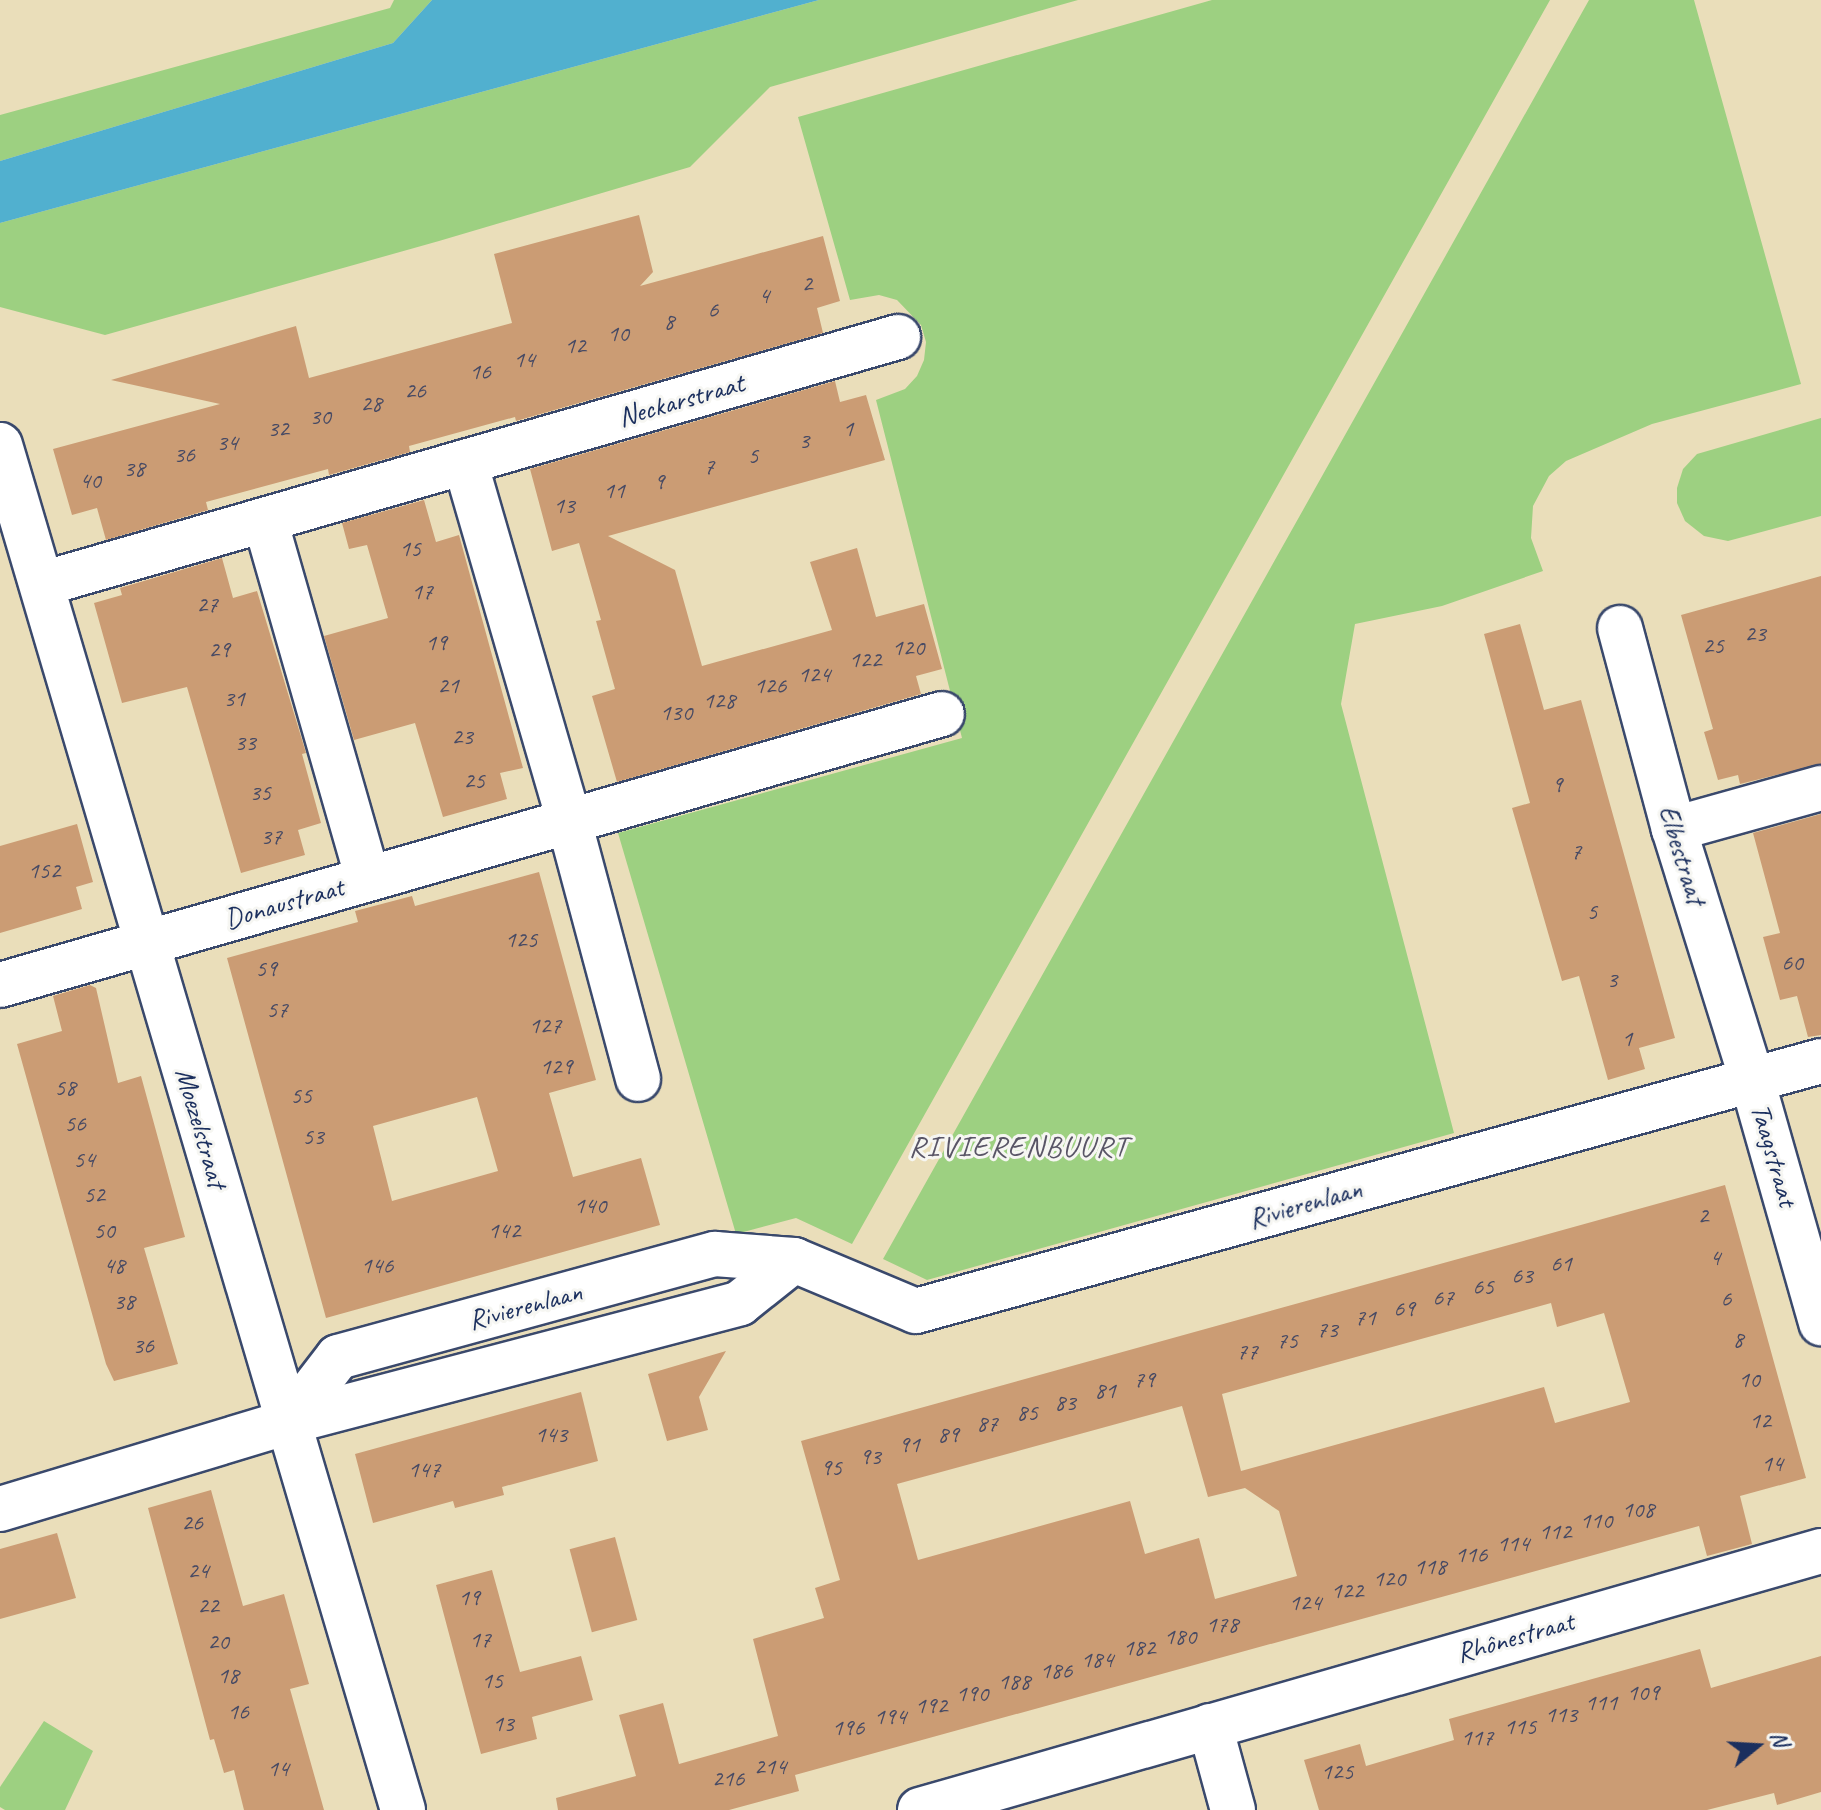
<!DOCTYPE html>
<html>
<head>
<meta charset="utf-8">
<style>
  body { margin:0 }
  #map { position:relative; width:1821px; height:1810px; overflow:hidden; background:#eadeba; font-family:Caveat,sans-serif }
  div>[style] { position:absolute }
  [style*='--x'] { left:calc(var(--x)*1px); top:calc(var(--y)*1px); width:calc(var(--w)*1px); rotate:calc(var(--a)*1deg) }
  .green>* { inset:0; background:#9dd081 }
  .water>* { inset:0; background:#51b0cf }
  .building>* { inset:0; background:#cb9c74; transform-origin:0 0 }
  .roads { filter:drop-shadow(2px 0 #3a496c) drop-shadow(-2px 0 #3a496c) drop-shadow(0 2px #3a496c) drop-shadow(0 -2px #3a496c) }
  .minor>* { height:44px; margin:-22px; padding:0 22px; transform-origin:22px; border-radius:22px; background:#fff }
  span { translate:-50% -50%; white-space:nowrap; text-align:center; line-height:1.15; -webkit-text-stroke:6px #f6f6f2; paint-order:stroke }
  .number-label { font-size:24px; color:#474a64 }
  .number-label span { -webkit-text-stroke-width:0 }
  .street-label { font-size:28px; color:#1b2f5e }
  .neighbourhood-label { font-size:30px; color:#595566; letter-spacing:2px }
  .north { position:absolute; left:1717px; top:1706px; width:80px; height:80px; -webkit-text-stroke:6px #f6f6f2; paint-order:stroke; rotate:72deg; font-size:22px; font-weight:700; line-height:32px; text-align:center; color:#1b2f5e }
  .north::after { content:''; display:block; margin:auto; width:28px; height:36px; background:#1b2f5e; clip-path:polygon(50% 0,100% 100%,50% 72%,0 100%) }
</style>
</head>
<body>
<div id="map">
  <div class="green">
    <div style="clip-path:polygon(394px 0,432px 0,393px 43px,0 161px,0 115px,390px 8px)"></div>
    <div style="clip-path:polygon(819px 0,1078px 0,770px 87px,690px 167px,439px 241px,105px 335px,0 307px,0 223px)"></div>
    <div style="clip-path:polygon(1212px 0,1550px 0,852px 1244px,796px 1218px,736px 1234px,618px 833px,962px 738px,876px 400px,905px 389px,917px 376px,924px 360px,926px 342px,921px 325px,897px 300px,879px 295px,850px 300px,798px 117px)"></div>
    <div style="clip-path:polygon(1589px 0,1694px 0,1801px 384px,1652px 424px,1566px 461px,1549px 476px,1533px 506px,1531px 538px,1543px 571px,1442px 606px,1355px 624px,1341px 704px,1454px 1133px,927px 1280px,883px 1259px)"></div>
    <div style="clip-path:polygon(1821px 418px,1821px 516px,1728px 541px,1704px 536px,1685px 521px,1677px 503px,1677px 488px,1683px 469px,1697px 454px)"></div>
    <div style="clip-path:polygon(44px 1721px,93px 1751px,65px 1810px,5px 1810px,0 1807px,0 1787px)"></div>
  </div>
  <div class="water">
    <div style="clip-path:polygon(432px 0,819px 0,0 223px,0 161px,393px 43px)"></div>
  </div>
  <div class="building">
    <div style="clip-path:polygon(639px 215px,653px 272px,640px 286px,823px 236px,840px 301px,817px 308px,823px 333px,516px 421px,515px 417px,409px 446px,410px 452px,329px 475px,328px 469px,206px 502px,208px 510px,106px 540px,97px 508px,72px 515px,53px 449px,220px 404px,111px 380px,296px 326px,309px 378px,512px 323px,494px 254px)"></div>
    <div style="clip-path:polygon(835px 381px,840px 402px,866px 395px,885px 460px,608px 536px,675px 570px,702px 666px,832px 630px,810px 562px,857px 548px,876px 617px,924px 604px,942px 669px,916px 676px,921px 694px,617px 782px,592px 696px,615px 689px,596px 621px,601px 620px,579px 543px,552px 551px,530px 469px)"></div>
    <div style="clip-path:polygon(424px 500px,436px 542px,459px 535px,523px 768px,500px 773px,507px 799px,443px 817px,415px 723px,354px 740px,324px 636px,388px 618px,367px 545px,349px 549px,342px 523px)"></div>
    <div style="clip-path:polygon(222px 558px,233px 598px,257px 591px,306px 753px,302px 754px,321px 823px,298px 830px,305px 855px,241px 873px,187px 687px,122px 703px,94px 603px,122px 595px,120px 588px)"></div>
    <div style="clip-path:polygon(1821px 576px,1821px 764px,1740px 784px,1738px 775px,1718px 780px,1704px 732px,1713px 729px,1681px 615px)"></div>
    <div style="clip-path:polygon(1520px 624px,1544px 710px,1581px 700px,1675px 1038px,1639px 1048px,1645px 1069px,1608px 1080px,1579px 976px,1562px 981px,1512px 808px,1530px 803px,1484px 634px)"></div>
    <div style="clip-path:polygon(1821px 814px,1821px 1035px,1808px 1037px,1797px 996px,1780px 1000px,1763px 937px,1780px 933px,1753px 833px)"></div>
    <div style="clip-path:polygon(77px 824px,93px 882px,76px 887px,82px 909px,0 933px,0 846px)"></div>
    <div style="clip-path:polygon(evenodd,539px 872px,596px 1080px,549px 1093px,573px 1177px,641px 1158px,660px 1225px,326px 1318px,227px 958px,358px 922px,355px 911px,412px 896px,415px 906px,539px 872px,477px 1097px,498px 1171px,392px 1201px,373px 1126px,477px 1097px)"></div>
    <div style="clip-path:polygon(90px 985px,96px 988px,118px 1083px,141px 1076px,185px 1237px,144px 1248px,178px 1364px,114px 1381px,106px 1364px,17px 1044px,62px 1031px,53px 996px)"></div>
    <div style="clip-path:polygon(evenodd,1725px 1185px,1806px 1478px,1740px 1496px,1752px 1544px,1707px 1556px,1699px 1526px,795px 1775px,799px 1791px,729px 1810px,558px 1810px,556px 1798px,636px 1776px,619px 1715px,663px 1703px,679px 1764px,778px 1736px,753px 1639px,824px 1618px,815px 1588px,840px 1580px,801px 1441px,1725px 1185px,1551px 1303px,1557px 1327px,1604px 1313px,1630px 1402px,1555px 1423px,1544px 1387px,1241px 1471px,1222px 1394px,1551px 1303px,1725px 1185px,1182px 1406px,1208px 1497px,1245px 1488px,1279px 1511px,1297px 1576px,1215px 1599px,1199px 1538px,1145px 1554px,1130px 1501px,918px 1560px,897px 1484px,1182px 1406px)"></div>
    <div style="clip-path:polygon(726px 1351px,699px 1397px,708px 1430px,667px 1441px,648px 1374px)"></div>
    <div style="clip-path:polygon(581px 1392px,598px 1461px,502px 1487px,504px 1495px,455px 1508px,453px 1501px,373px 1523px,355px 1454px)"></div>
    <div style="clip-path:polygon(211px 1490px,243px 1606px,284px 1594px,309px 1684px,290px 1689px,324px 1810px,244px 1810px,234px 1770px,224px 1773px,214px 1739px,210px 1740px,148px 1508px)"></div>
    <div style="clip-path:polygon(57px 1533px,76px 1598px,0 1619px,0 1549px)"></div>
    <div style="left:615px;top:1537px;width:86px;height:47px;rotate:75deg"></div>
    <div style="clip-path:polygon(492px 1570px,520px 1672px,581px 1656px,593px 1700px,532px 1717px,537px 1739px,481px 1754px,436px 1585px)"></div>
    <div style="clip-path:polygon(1700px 1649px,1711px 1688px,1821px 1656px,1821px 1792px,1777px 1805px,1774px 1793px,1707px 1810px,1319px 1810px,1304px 1760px,1360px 1744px,1366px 1766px,1454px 1740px,1449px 1719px)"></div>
  </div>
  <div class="roads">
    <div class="minor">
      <div style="--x:0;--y:445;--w:1423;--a:73.55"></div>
      <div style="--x:465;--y:462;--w:374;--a:73.8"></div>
      <div style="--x:569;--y:821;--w:267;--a:75"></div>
      <div style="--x:265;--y:520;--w:373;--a:74"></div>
      <div style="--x:42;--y:584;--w:891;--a:-16.1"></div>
      <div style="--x:1620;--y:628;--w:208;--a:75"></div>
      <div style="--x:1674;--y:829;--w:263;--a:72.7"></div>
      <div style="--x:1752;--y:1080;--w:253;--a:74.1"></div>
      <div style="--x:1674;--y:829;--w:153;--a:-15.6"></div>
      <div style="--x:0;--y:985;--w:980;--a:-16.05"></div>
      <div style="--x:288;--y:1422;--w:82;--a:-52.4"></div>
      <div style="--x:338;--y:1357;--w:391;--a:-15.3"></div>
      <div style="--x:715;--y:1254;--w:79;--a:4.3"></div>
      <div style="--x:794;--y:1260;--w:132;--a:22.7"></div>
      <div style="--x:916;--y:1311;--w:939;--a:-15.44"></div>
      <div style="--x:0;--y:1509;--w:301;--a:-16.8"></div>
      <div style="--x:288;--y:1422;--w:467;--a:-14.7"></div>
      <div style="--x:740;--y:1303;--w:69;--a:-38.5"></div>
      <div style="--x:1210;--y:1726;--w:87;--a:74.7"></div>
      <div style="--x:920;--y:1810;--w:937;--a:-16.04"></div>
    </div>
  </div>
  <div class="number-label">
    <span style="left:807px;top:284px">2</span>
    <span style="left:764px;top:296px">4</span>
    <span style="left:713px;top:310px">6</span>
    <span style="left:669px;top:322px">8</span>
    <span style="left:618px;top:334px">10</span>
    <span style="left:575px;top:346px">12</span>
    <span style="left:524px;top:360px">14</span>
    <span style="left:480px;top:372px">16</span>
    <span style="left:415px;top:391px">26</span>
    <span style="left:371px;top:404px">28</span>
    <span style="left:320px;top:417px">30</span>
    <span style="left:278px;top:429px">32</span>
    <span style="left:848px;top:429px">1</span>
    <span style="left:804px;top:441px">3</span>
    <span style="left:227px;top:443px">34</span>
    <span style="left:184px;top:455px">36</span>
    <span style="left:753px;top:456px">5</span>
    <span style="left:709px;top:467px">7</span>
    <span style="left:134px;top:469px">38</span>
    <span style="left:90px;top:481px">40</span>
    <span style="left:659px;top:482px">9</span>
    <span style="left:614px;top:491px">11</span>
    <span style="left:564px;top:506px">13</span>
    <span style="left:410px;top:549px">15</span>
    <span style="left:422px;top:592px">17</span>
    <span style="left:207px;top:605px">27</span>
    <span style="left:1755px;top:634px">23</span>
    <span style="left:436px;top:643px">19</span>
    <span style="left:1713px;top:646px">25</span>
    <span style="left:908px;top:648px">120</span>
    <span style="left:219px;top:650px">29</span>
    <span style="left:865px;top:660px">122</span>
    <span style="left:814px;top:675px">124</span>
    <span style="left:448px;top:686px">21</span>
    <span style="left:770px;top:686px">126</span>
    <span style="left:234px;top:699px">31</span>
    <span style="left:719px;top:701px">128</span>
    <span style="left:676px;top:713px">130</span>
    <span style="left:462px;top:737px">23</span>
    <span style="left:245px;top:743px">33</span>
    <span style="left:474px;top:781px">25</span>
    <span style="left:1557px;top:785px">9</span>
    <span style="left:260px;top:793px">35</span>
    <span style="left:271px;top:837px">37</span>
    <span style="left:1576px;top:852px">7</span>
    <span style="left:44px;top:871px">152</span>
    <span style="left:1592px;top:912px">5</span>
    <span style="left:521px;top:940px">125</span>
    <span style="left:1792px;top:963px">60</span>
    <span style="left:266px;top:969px">59</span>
    <span style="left:1612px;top:980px">3</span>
    <span style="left:277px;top:1010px">57</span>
    <span style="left:545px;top:1026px">127</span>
    <span style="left:1627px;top:1039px">1</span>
    <span style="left:556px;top:1067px">129</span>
    <span style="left:65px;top:1088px">58</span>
    <span style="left:301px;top:1096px">55</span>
    <span style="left:75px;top:1124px">56</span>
    <span style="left:313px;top:1137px">53</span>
    <span style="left:84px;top:1160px">54</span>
    <span style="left:94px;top:1195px">52</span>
    <span style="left:590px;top:1206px">140</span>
    <span style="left:1703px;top:1216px">2</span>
    <span style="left:104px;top:1231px">50</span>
    <span style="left:504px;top:1231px">142</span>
    <span style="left:1715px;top:1258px">4</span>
    <span style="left:1561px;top:1264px">61</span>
    <span style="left:114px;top:1266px">48</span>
    <span style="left:377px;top:1266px">146</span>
    <span style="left:1522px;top:1276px">63</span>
    <span style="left:1483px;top:1287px">65</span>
    <span style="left:1443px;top:1298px">67</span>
    <span style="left:1726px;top:1299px">6</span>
    <span style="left:124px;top:1302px">38</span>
    <span style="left:1404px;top:1309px">69</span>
    <span style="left:1365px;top:1318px">71</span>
    <span style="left:1327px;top:1330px">73</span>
    <span style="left:1738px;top:1340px">8</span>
    <span style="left:1287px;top:1341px">75</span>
    <span style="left:143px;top:1346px">36</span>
    <span style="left:1247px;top:1352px">77</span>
    <span style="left:1144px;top:1380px">79</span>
    <span style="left:1749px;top:1380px">10</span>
    <span style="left:1105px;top:1391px">81</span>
    <span style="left:1065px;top:1403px">83</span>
    <span style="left:1027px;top:1413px">85</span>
    <span style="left:1760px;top:1421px">12</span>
    <span style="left:987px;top:1424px">87</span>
    <span style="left:551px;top:1435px">143</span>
    <span style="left:948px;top:1435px">89</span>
    <span style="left:909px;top:1445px">91</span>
    <span style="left:870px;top:1457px">93</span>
    <span style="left:1772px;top:1464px">14</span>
    <span style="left:831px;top:1468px">95</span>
    <span style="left:424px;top:1470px">147</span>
    <span style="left:1638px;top:1510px">108</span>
    <span style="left:1596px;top:1521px">110</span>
    <span style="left:192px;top:1523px">26</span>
    <span style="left:1555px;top:1532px">112</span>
    <span style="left:1513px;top:1544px">114</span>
    <span style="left:1471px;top:1555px">116</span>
    <span style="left:1430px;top:1567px">118</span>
    <span style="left:198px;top:1571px">24</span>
    <span style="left:1389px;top:1579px">120</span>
    <span style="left:1347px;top:1591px">122</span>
    <span style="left:469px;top:1598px">19</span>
    <span style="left:1305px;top:1603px">124</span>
    <span style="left:208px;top:1606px">22</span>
    <span style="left:1222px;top:1625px">178</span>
    <span style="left:1180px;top:1637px">180</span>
    <span style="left:480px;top:1640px">17</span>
    <span style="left:218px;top:1642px">20</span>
    <span style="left:1139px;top:1648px">182</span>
    <span style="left:1097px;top:1660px">184</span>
    <span style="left:1056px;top:1671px">186</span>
    <span style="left:228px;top:1676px">18</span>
    <span style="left:492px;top:1681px">15</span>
    <span style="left:1014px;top:1682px">188</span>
    <span style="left:1643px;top:1693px">109</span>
    <span style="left:972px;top:1694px">190</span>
    <span style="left:1601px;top:1703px">111</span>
    <span style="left:931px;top:1706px">192</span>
    <span style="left:238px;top:1712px">16</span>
    <span style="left:1561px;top:1715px">113</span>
    <span style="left:890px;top:1717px">194</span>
    <span style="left:503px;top:1724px">13</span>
    <span style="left:1520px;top:1727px">115</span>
    <span style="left:848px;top:1728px">196</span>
    <span style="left:1477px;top:1738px">117</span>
    <span style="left:770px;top:1767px">214</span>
    <span style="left:278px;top:1769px">14</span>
    <span style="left:1337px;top:1772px">125</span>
    <span style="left:728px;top:1779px">216</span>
  </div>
  <div class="street-label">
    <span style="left:681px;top:400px;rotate:-16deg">Neckarstraat</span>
    <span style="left:1682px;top:855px;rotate:73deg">Elbestraat</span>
    <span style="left:284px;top:903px;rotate:-16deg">Donaustraat</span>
    <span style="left:201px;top:1128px;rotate:74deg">Moezelstraat</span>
    <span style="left:1774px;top:1155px;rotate:74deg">Taagstraat</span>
    <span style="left:1305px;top:1204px;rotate:-16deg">Rivierenlaan</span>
    <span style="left:525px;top:1306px;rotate:-15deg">Rivierenlaan</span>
    <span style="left:1515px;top:1637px;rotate:-16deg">Rhônestraat</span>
  </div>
  <div class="neighbourhood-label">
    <span style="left:1019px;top:1146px">RIVIERENBUURT</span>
  </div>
  <div class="north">N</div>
</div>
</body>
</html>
